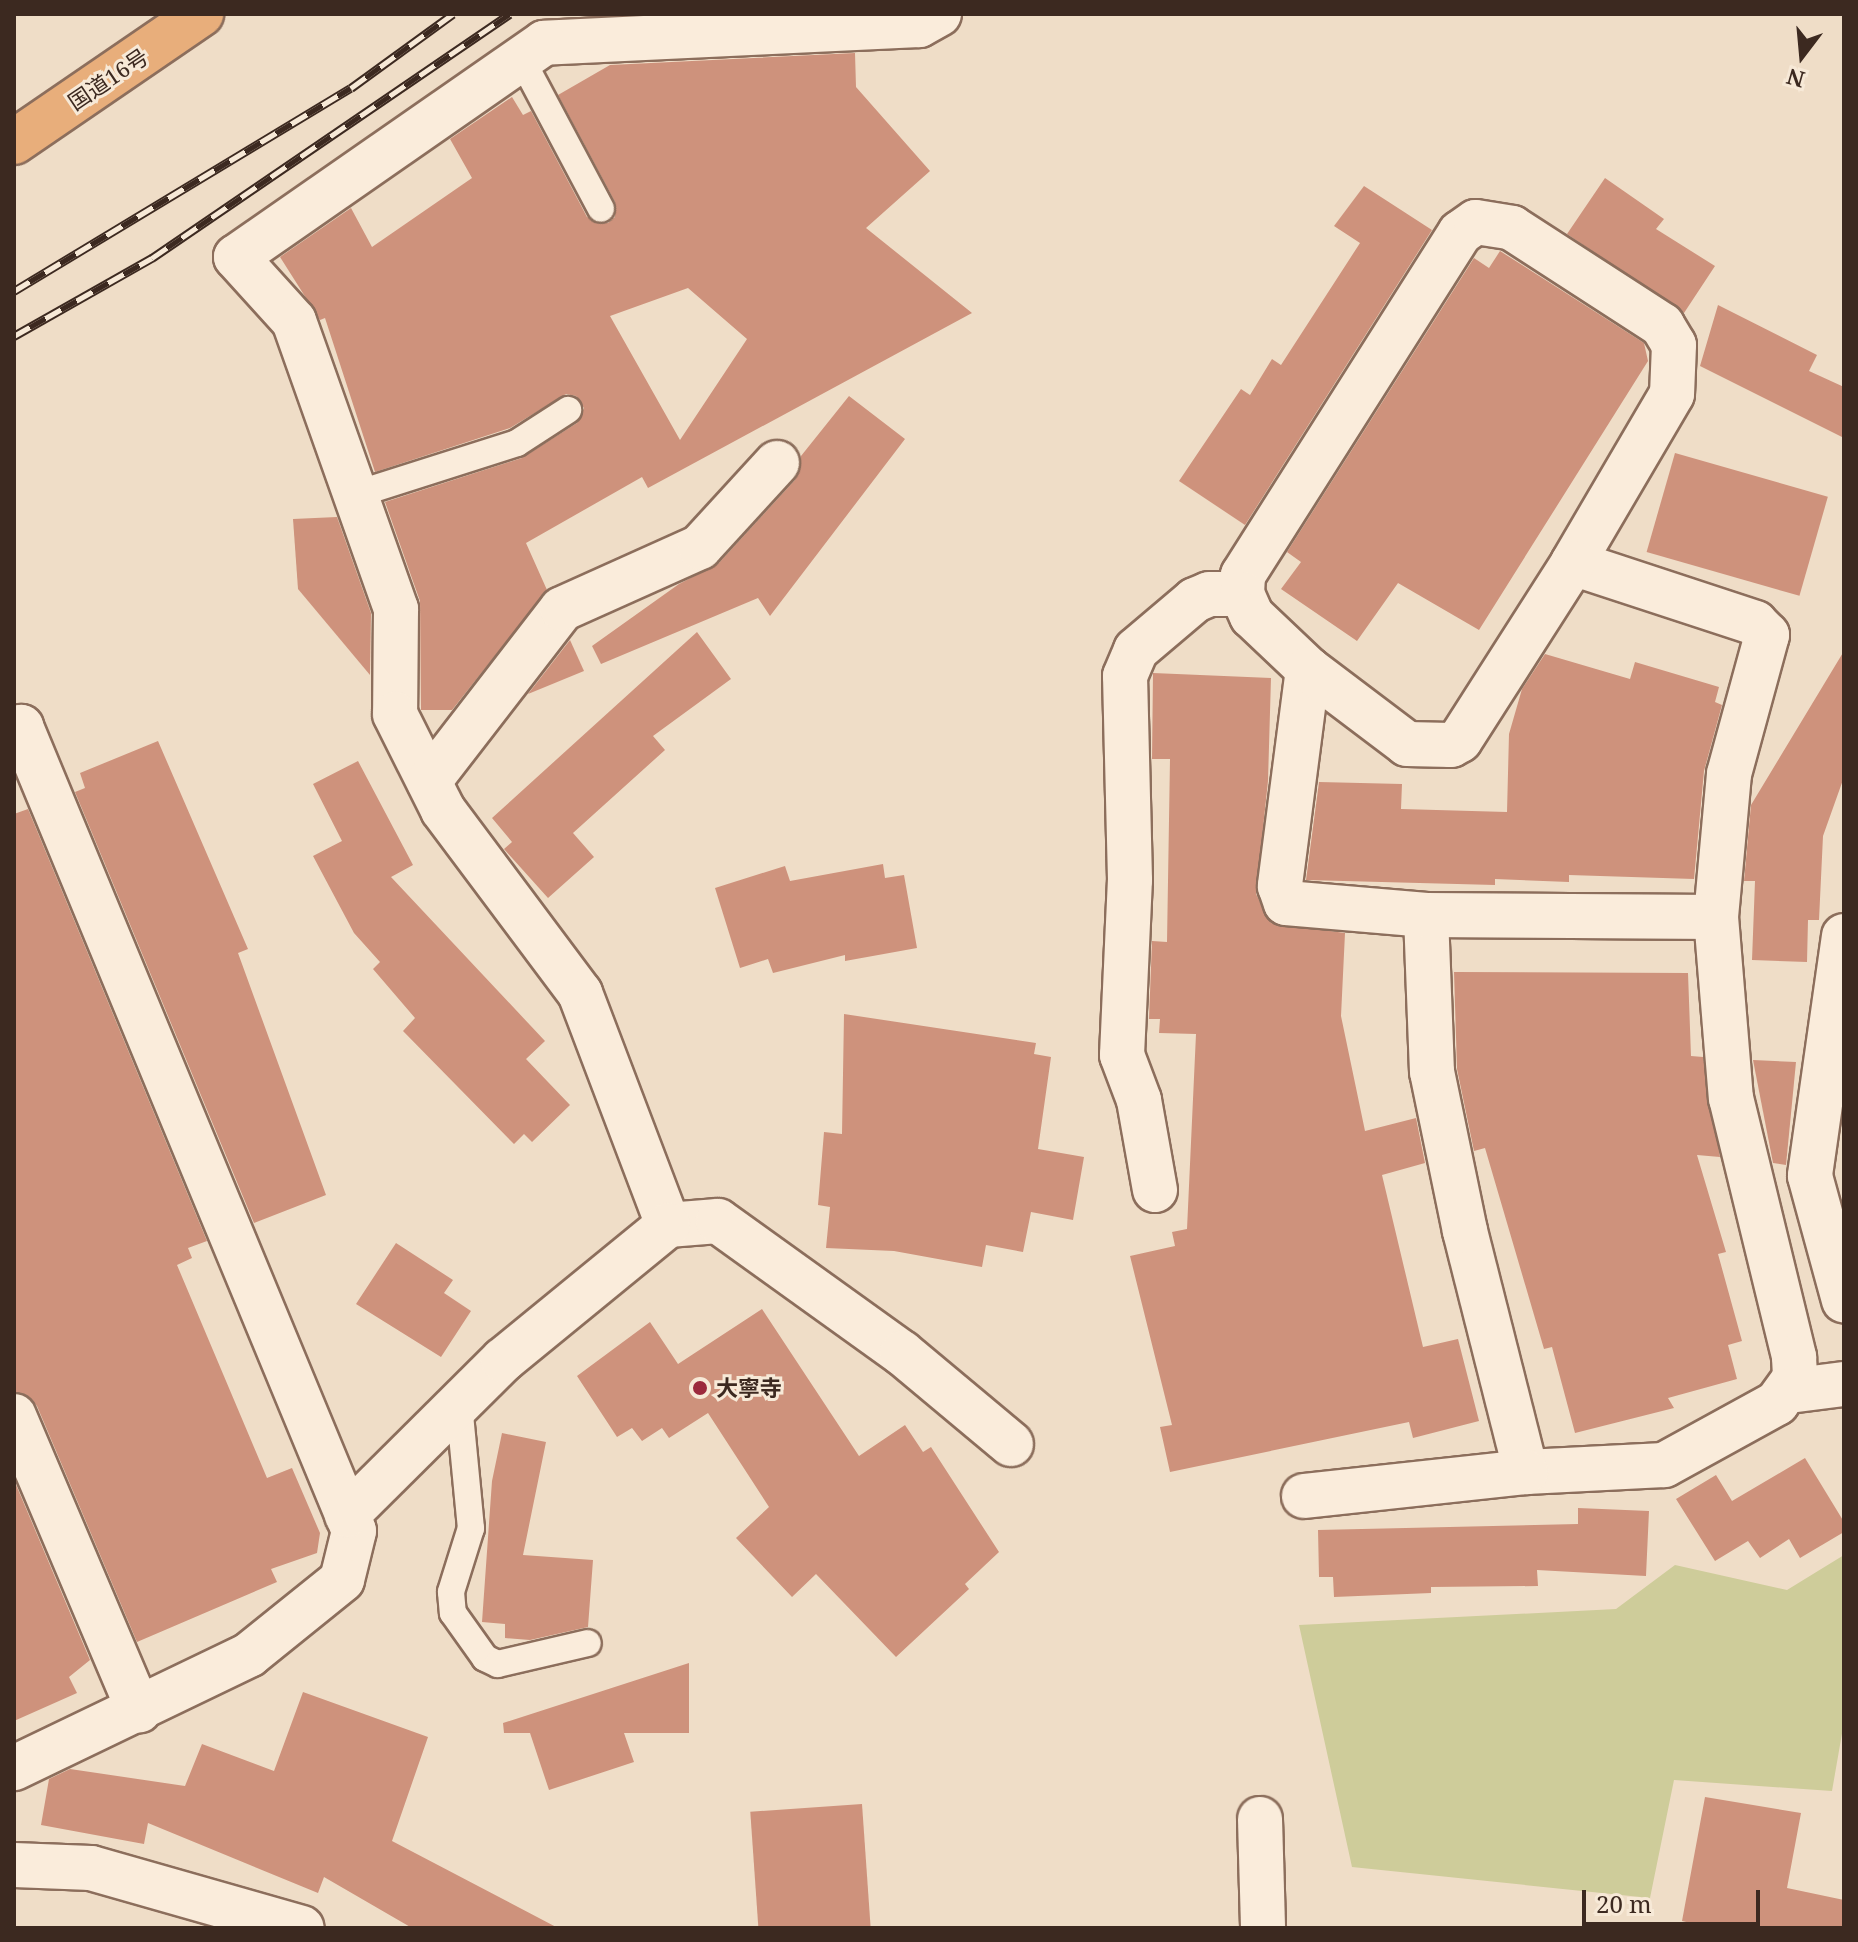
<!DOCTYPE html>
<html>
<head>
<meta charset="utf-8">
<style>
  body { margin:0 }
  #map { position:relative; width:1858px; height:1942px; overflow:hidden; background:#efddc7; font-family:"Noto Serif","Noto Sans JP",serif }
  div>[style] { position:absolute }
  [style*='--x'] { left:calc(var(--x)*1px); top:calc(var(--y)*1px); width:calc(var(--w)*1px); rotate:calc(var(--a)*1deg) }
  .green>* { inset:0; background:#cecc9a }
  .building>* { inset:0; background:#ce927c; transform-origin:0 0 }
  .roads { filter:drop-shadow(2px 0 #8c6e5c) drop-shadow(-2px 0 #8c6e5c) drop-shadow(0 2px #8c6e5c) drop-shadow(0 -2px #8c6e5c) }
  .service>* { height:26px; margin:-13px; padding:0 13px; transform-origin:13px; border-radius:13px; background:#faecdb }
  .minor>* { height:44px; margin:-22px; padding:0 22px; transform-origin:22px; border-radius:22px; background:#faecdb }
  .trunk>* { height:44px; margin:-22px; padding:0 22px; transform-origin:22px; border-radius:22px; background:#e8ae7b }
  .rail>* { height:9px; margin-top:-4.5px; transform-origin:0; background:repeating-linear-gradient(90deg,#f7e9d7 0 18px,#3c2920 0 36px); box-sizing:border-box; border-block:2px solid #3c2920 }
  .dots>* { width:22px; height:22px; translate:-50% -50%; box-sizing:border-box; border:4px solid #f7e9d7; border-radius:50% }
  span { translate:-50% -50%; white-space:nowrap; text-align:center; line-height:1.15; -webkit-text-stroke:6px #f7e9d7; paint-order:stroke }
  .street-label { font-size:22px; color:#3c2920 }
  .poi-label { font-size:22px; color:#3c2920; font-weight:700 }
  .left { translate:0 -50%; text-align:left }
  .frame { position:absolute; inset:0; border:16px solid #3c2920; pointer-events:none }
  .north { position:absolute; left:1762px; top:16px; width:80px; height:80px; -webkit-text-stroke:6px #f7e9d7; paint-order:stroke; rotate:196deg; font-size:22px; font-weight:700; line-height:32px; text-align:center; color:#3c2920 }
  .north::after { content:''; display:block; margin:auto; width:28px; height:36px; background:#3c2920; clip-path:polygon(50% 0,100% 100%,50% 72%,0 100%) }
  .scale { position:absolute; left:1582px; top:1890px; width:178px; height:36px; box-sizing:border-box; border:4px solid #3c2920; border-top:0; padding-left:10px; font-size:24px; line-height:28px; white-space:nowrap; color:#3c2920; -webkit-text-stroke:6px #f7e9d7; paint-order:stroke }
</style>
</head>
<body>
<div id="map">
  <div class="green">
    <div style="clip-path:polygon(1844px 1555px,1844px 1722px,1832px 1791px,1674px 1780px,1650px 1898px,1352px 1867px,1299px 1625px,1616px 1609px,1675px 1565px,1787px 1590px)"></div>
  </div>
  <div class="building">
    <div style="clip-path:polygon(evenodd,855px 53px,856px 87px,930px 171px,866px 228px,972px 313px,648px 488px,642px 477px,526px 543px,547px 590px,452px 710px,421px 710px,420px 601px,385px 502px,522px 458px,577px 423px,584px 408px,576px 396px,566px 394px,510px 428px,375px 472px,325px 318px,320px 320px,280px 257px,351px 208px,372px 247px,472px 178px,450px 139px,512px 97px,523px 115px,531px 111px,587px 217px,608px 223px,615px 217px,615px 202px,558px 95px,610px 65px,855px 53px,688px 288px,747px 339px,680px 440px,610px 316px,688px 288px)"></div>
    <div style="clip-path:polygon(1605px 178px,1664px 219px,1656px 229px,1715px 266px,1684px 313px,1567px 234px)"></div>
    <div style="clip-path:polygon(1364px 186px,1432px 230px,1245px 525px,1179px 481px,1241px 389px,1250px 395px,1272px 359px,1281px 365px,1360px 243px,1334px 226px)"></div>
    <div style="clip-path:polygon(1500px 251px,1644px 343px,1648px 361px,1479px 630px,1398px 583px,1357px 641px,1281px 589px,1301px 562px,1287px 552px,1474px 258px,1489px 268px)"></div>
    <div style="clip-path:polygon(1718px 305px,1817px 355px,1809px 371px,1844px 387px,1844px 438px,1700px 366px)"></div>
    <div style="clip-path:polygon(849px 396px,905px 439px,770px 616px,758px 598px,601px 664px,592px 646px,679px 584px,718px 564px,795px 480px,801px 456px)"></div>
    <div style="left:1675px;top:453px;width:159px;height:103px;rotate:16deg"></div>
    <div style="clip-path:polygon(337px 517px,371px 613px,370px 675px,298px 589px,293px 519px)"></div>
    <div style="clip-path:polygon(697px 632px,731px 679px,653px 736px,665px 750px,573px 833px,594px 857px,548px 898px,504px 849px,512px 842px,492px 818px)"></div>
    <div style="clip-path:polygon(570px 640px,584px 671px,528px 694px)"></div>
    <div style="clip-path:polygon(1844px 651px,1844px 777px,1823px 836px,1819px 920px,1808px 920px,1807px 962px,1752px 960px,1755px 881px,1744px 881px,1751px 805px)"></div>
    <div style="clip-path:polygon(1545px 654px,1630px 679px,1635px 662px,1719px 687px,1715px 702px,1722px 705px,1704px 771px,1694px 879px,1569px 875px,1569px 882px,1495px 879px,1495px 885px,1306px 880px,1319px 782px,1402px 784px,1401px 809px,1507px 812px,1509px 734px,1522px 689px)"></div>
    <div style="clip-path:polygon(1153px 673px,1271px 678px,1268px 781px,1256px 894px,1271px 923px,1345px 933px,1341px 1016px,1365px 1131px,1416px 1118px,1425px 1163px,1382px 1175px,1423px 1347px,1458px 1339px,1479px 1421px,1413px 1438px,1409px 1422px,1170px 1472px,1160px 1427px,1172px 1425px,1130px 1256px,1175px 1246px,1172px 1232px,1187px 1229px,1196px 1034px,1159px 1033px,1160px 1019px,1149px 1019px,1152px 941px,1167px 942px,1170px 759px,1152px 759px)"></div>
    <div style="clip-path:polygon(158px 741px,248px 949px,238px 953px,326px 1195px,254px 1223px,75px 792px,85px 788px,80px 773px)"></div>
    <div style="clip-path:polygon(358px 761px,413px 865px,391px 877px,545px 1041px,526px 1059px,570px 1105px,532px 1142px,524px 1134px,514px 1144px,403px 1031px,415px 1018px,373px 969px,380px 962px,354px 933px,313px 856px,342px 841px,313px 784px)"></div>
    <div style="clip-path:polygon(28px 809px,207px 1241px,188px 1248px,192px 1258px,177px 1265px,267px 1478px,292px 1468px,320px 1533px,317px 1553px,271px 1569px,277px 1582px,137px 1642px,37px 1406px,28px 1396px,14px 1392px,14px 814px)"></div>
    <div style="clip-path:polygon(883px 864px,885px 878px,904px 875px,917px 948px,845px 961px,845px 955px,773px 973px,768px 959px,740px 968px,715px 888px,785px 866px,790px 881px)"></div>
    <div style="clip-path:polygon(1454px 972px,1688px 973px,1691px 1056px,1703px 1057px,1720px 1157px,1697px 1155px,1726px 1252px,1718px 1254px,1742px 1341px,1728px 1345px,1737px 1379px,1668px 1398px,1674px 1408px,1575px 1433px,1552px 1347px,1544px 1349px,1485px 1148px,1474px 1151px,1457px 1069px)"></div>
    <div style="clip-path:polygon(844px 1014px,1036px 1043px,1034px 1054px,1051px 1057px,1038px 1149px,1084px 1157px,1073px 1220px,1031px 1212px,1023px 1252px,986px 1245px,982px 1267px,894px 1251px,826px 1248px,830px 1207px,818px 1205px,824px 1132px,842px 1134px)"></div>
    <div style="clip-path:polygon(1753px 1060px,1796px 1062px,1786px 1165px,1773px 1163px)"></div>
    <div style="clip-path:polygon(396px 1243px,453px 1280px,444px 1293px,471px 1311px,441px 1357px,356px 1304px)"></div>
    <div style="clip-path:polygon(762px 1309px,859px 1456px,905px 1425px,923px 1452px,931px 1447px,999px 1552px,965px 1584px,969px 1589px,896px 1657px,816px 1574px,792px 1597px,736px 1538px,769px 1507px,708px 1413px,669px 1438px,662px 1428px,642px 1441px,632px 1428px,617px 1437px,577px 1376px,650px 1322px,678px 1364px)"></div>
    <div style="clip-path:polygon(502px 1433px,546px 1442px,523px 1555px,593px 1560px,588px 1627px,530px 1640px,505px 1638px,505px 1624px,482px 1622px,492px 1481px)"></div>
    <div style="clip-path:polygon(1805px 1458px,1844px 1522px,1844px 1532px,1800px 1558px,1789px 1539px,1760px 1558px,1748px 1541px,1715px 1561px,1676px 1499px,1716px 1475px,1732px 1501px)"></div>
    <div style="clip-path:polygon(14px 1480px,90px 1660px,69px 1677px,77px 1693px,14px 1721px)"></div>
    <div style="clip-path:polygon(1578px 1508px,1649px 1511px,1646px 1576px,1537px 1570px,1538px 1586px,1431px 1587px,1431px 1593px,1334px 1597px,1333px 1577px,1319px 1577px,1318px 1530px,1578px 1524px)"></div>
    <div style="clip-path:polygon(689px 1663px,689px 1733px,624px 1733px,634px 1762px,549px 1790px,530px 1733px,504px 1733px,503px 1723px)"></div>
    <div style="clip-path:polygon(303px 1692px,428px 1737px,392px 1841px,558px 1928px,412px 1928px,324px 1877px,318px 1893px,148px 1823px,144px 1844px,41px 1825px,49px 1779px,70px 1769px,185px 1786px,202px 1744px,274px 1771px)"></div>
    <div style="clip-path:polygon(1705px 1797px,1801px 1813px,1787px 1888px,1844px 1900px,1844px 1928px,1712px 1928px,1682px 1921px)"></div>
    <div style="left:862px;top:1804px;width:124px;height:112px;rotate:86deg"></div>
  </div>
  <div class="roads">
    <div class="service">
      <div style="--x:523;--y:62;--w:166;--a:62"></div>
      <div style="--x:354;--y:495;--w:171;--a:-17.7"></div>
      <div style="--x:517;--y:443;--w:61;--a:-32.9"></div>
      <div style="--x:459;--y:1404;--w:125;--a:84.5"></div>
      <div style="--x:471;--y:1528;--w:67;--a:107.4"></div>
      <div style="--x:451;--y:1592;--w:21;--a:85"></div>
      <div style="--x:453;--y:1613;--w:55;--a:54.6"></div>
      <div style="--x:485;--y:1658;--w:14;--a:25"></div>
      <div style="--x:498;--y:1664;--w:92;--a:-13.1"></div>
    </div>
    <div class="minor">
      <div style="--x:939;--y:14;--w:23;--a:151"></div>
      <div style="--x:919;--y:25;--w:375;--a:177.3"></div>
      <div style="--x:544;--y:43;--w:375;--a:145.2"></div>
      <div style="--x:236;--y:257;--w:86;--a:47.8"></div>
      <div style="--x:294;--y:321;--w:306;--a:70.5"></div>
      <div style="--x:396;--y:609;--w:105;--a:90.5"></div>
      <div style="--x:395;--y:714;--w:107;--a:63.4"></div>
      <div style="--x:443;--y:810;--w:229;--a:53.2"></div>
      <div style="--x:580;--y:993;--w:248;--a:69.2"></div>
      <div style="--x:668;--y:1225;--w:50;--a:-4.6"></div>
      <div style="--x:718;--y:1221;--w:226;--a:35.7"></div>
      <div style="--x:902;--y:1353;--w:142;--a:39.9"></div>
      <div style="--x:1242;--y:594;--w:19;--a:-87"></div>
      <div style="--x:1243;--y:575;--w:405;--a:-57.6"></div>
      <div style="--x:1460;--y:233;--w:19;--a:-35"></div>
      <div style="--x:1476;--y:222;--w:36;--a:9"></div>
      <div style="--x:1512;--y:228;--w:179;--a:32.9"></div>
      <div style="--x:1662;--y:325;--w:23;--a:59"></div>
      <div style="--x:1674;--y:345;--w:49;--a:92.3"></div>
      <div style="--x:1672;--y:394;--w:196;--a:120.4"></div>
      <div style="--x:1573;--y:563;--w:192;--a:18.2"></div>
      <div style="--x:1755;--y:623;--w:17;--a:45"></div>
      <div style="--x:1767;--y:635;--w:144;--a:105.3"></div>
      <div style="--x:1729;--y:774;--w:144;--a:95.2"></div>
      <div style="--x:1716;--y:917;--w:182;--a:85.3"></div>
      <div style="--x:1731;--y:1098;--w:267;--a:76.3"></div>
      <div style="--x:1794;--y:1357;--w:21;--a:87"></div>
      <div style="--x:1795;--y:1378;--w:31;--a:126"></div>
      <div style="--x:1777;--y:1403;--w:129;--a:151.2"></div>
      <div style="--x:1664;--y:1465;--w:138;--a:177.1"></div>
      <div style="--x:1526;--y:1472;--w:249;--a:-104.2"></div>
      <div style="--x:1465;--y:1231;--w:162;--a:-101.7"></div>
      <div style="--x:1432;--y:1072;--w:157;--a:-92.2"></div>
      <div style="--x:1308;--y:669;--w:219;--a:97.4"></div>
      <div style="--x:1280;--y:886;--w:18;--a:71"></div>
      <div style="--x:1286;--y:903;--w:141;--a:4.9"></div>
      <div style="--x:1426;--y:915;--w:290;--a:0.4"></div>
      <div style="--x:14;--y:730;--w:8;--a:-23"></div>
      <div style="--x:21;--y:727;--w:870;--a:67.5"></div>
      <div style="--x:354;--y:1531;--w:50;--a:103.8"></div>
      <div style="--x:342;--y:1580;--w:119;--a:141.1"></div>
      <div style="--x:249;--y:1655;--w:261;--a:154.3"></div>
      <div style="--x:429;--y:781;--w:217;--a:-52.3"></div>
      <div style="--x:562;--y:609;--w:151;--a:-24.2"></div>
      <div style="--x:700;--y:547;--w:114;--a:-47.5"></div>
      <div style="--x:1844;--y:936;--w:242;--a:98.1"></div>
      <div style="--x:1810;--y:1176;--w:129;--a:74.7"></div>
      <div style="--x:1155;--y:1190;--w:91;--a:-100.1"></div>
      <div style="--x:1139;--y:1100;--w:48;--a:-110.7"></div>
      <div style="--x:1122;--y:1055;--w:175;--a:-87.4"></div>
      <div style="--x:1130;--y:880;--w:204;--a:-91.4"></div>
      <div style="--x:1125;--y:676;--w:28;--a:-67"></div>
      <div style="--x:1136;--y:650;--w:77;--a:-40.3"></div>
      <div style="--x:1195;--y:600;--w:15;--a:-23"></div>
      <div style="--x:1209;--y:594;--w:33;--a:0"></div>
      <div style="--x:1242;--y:594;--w:24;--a:66"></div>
      <div style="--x:1252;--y:616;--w:77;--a:43.4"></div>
      <div style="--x:1308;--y:669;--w:124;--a:37.1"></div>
      <div style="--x:1407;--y:744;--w:44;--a:1.3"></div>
      <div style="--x:1451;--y:745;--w:10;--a:-29"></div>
      <div style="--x:1460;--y:740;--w:210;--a:-57.4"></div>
      <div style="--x:1789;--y:1391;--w:55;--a:-7.3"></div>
      <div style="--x:14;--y:1416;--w:320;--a:67"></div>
      <div style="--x:1304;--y:1496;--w:223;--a:-6.2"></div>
      <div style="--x:347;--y:1515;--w:220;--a:-44.8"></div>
      <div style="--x:503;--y:1360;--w:213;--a:-39.3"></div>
      <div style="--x:1260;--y:1819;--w:109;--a:88.4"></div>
      <div style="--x:14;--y:1865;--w:77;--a:2.2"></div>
      <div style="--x:91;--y:1868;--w:219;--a:15.9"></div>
    </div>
    <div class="trunk">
      <div style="--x:14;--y:142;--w:227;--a:-34.4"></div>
    </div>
  </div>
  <div class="rail">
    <div style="--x:14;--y:291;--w:393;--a:-31.1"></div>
    <div style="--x:351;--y:88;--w:126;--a:-36"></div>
    <div style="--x:14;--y:336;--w:159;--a:-29.5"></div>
    <div style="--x:152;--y:258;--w:433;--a:-34.3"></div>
  </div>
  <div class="dots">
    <div style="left:700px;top:1388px;background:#9c2a3d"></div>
  </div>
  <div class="street-label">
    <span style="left:108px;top:79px;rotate:-34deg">国道16号</span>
  </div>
  <div class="poi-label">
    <span class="left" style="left:716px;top:1388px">大寧寺</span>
  </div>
  <div class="frame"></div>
  <div class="north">N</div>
  <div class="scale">20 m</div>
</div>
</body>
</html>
